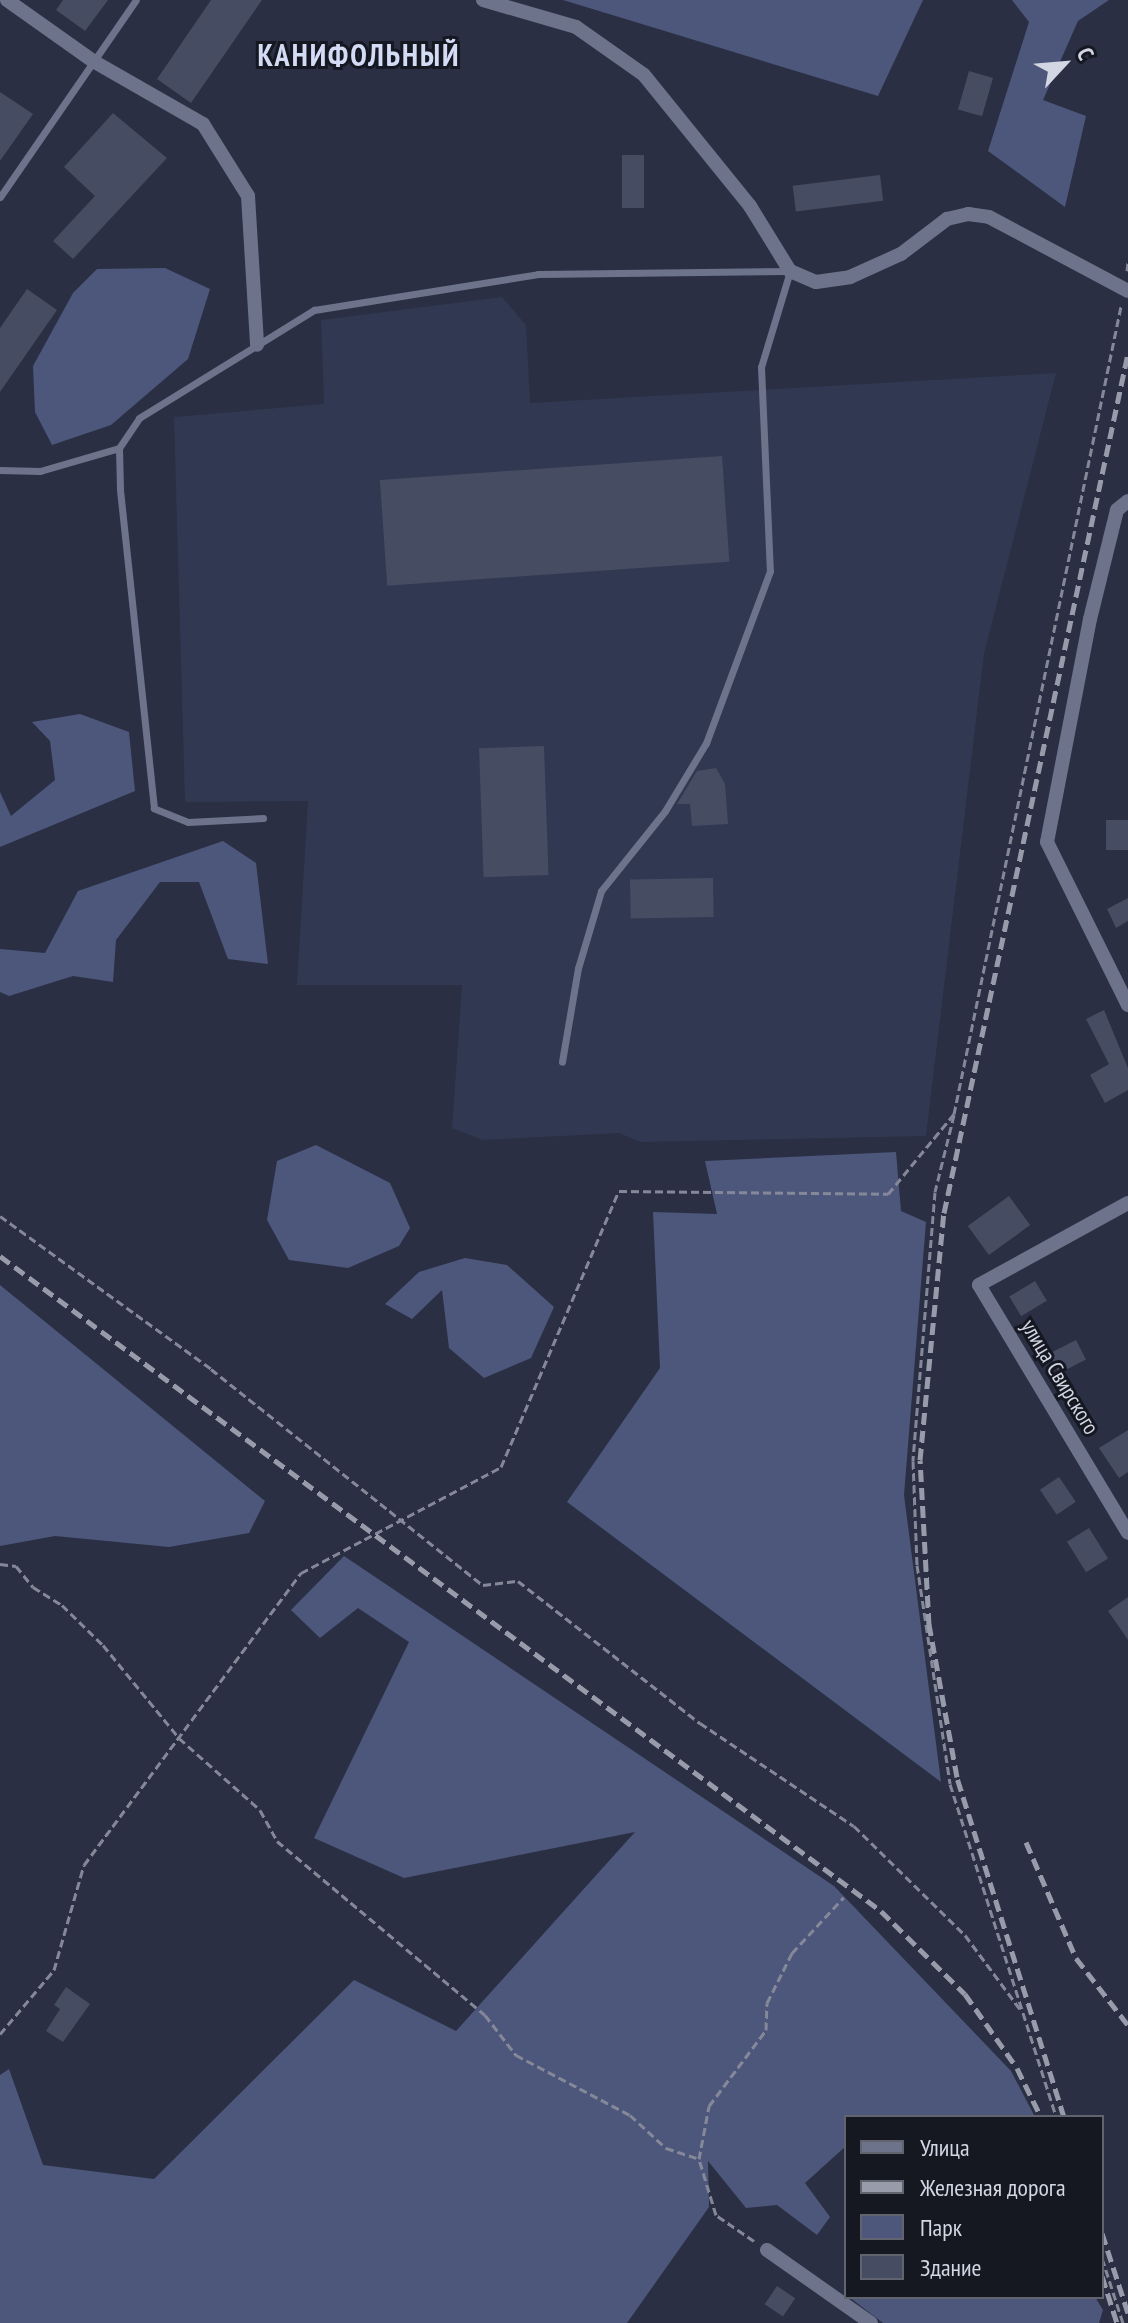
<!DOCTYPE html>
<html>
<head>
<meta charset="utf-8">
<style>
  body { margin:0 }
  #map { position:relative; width:1128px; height:2323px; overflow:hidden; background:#2a2f43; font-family:"PT Sans Narrow",sans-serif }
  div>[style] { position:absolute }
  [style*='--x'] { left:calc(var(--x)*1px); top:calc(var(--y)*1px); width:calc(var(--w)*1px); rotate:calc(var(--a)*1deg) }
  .built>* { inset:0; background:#313851 }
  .green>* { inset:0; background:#4d577b }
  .building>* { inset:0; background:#464c61; transform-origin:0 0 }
  .path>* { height:3px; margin-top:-1.5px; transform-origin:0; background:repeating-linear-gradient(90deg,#848898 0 8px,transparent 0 12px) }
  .lane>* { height:7px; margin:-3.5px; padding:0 3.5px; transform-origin:3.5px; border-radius:3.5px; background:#6c738a }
  .street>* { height:14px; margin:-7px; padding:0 7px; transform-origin:7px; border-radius:7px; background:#6c738a }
  .rail>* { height:5px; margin-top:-2.5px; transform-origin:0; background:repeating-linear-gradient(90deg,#979baa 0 12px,transparent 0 18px) }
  span { translate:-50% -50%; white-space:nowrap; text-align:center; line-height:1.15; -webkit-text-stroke:6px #151821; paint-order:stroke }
  .street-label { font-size:22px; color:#d3d6e3 }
  .district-label { font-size:30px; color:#d3dbf5; font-weight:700; letter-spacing:2px }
  .legend { position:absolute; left:844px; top:2115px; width:260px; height:184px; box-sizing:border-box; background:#151821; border:2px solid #61646f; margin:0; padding:10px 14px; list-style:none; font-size:24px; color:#d3d6e3 }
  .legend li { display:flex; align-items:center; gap:16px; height:40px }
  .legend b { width:40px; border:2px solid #61646f }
  .north { position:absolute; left:1024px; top:24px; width:80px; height:80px; -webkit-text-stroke:6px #151821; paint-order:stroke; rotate:64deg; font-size:22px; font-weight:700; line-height:32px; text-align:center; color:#d3d6e3 }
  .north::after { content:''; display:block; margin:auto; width:28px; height:36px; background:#d3d6e3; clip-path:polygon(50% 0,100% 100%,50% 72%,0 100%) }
</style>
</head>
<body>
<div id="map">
  <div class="built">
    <div style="clip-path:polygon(502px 297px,526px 325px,530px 403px,1056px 373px,984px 654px,926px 1136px,641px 1142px,619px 1133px,483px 1140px,452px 1128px,462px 985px,297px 985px,308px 801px,185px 802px,174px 417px,324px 404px,321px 320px)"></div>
  </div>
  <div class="green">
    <div style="clip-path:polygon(563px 0,923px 0,878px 96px)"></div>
    <div style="clip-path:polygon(1012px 0,1109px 0,1078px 21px,1043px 100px,1086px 116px,1065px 207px,988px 151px,1029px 22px)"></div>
    <div style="clip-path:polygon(165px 268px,210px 289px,188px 359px,111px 425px,52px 445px,35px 412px,33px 366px,73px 293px,97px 269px)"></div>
    <div style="clip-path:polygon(80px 714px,129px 732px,135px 791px,0 847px,0 792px,11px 816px,55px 780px,50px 741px,32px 722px)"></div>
    <div style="clip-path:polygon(223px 841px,256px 863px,268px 964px,228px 959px,199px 882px,160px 882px,116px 940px,113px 982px,73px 976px,9px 996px,0 992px,0 949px,45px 953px,78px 891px)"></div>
    <div style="clip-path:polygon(316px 1145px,390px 1183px,410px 1228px,399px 1246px,348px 1268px,289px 1260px,267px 1220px,277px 1161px)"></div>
    <div style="clip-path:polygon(896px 1152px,901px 1211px,926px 1222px,904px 1495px,941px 1782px,567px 1502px,660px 1368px,653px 1212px,717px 1214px,705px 1161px)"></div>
    <div style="clip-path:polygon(465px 1258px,507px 1265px,554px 1307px,531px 1358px,484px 1378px,449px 1348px,442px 1290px,412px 1319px,385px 1304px,419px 1272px)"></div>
    <div style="clip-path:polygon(0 1285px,265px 1501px,249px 1533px,169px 1547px,55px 1536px,0 1546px)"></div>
    <div style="clip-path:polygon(344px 1556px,834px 1886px,1011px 2071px,1035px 2117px,846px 2117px,846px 2146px,805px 2183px,830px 2217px,817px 2235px,777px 2205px,746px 2208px,708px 2161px,709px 2207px,627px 2323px,0 2323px,0 2075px,9px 2069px,43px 2165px,154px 2179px,354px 1980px,456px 2031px,635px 1832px,404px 1878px,314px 1838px,409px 1642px,358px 1608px,320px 1638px,291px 1610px)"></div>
    <div style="clip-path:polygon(849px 2297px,1095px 2297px,1103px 2310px,1099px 2323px,883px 2323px)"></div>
  </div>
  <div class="building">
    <div style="clip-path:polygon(63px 0,108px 0,85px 31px,56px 10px)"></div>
    <div style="clip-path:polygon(211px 0,262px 0,191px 103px,157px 79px)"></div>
    <div style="left:969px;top:71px;width:25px;height:40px;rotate:16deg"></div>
    <div style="clip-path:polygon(0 92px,33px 114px,0 161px)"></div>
    <div style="clip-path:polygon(113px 113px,167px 158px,73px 259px,53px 241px,95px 196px,64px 167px)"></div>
    <div style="left:622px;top:155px;width:22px;height:53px"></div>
    <div style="left:880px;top:175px;width:26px;height:88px;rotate:83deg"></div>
    <div style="clip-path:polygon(27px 289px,57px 310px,0 392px,0 328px)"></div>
    <div style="left:722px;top:456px;width:106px;height:343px;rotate:86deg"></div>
    <div style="left:544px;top:746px;width:129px;height:65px;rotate:88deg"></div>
    <div style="clip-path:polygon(716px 768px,725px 784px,728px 824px,692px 826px,690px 804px,677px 804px,697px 771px)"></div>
    <div style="left:1106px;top:820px;width:22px;height:30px"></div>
    <div style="left:713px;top:878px;width:39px;height:83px;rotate:89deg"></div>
    <div style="clip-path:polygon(1128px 898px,1128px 921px,1116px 928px,1107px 909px)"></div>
    <div style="clip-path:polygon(1104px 1010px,1128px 1068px,1128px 1090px,1105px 1103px,1090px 1075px,1109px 1064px,1086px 1019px)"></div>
    <div style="left:1009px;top:1196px;width:36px;height:51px;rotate:54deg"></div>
    <div style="left:1035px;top:1281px;width:23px;height:30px;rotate:59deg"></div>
    <div style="left:1076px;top:1340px;width:22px;height:30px;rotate:63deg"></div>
    <div style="clip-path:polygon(1128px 1430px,1128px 1472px,1119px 1478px,1099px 1448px)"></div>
    <div style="left:1059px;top:1477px;width:30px;height:23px;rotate:56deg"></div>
    <div style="left:1089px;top:1528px;width:36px;height:26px;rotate:58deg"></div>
    <div style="clip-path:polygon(1128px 1597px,1128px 1640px,1108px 1611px)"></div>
    <div style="clip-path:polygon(66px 1987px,90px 2004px,63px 2042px,46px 2031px,60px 2009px,54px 2005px)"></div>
    <div style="left:777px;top:2286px;width:22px;height:22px;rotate:34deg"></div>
  </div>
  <div class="path">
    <div style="--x:1127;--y:271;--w:10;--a:-84"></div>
    <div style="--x:954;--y:1115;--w:79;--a:103.9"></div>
    <div style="--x:935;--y:1192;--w:270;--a:94.7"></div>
    <div style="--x:913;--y:1461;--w:104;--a:87.8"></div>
    <div style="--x:917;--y:1565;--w:221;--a:81.4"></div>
    <div style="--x:950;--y:1784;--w:349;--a:72.3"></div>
    <div style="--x:0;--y:1216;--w:261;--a:35.9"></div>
    <div style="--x:211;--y:1369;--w:347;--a:38.5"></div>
    <div style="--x:483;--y:1585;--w:35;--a:-7"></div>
    <div style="--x:518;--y:1581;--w:231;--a:38"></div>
    <div style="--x:700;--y:1723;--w:185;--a:33.8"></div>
    <div style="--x:854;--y:1826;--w:156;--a:44.5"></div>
    <div style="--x:965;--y:1935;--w:92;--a:53.4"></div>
    <div style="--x:0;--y:1564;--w:16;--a:7"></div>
    <div style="--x:16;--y:1566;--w:27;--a:51"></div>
    <div style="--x:33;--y:1587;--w:34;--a:32"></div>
    <div style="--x:62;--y:1605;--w:57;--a:44.3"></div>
    <div style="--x:103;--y:1645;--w:120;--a:50.7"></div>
    <div style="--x:179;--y:1738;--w:108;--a:41.6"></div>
    <div style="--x:260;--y:1810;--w:35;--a:61"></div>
    <div style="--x:277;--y:1841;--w:271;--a:39.9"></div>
    <div style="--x:485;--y:2015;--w:51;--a:52.2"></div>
    <div style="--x:516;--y:2055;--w:129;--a:27.8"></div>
    <div style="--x:630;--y:2115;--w:49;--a:42.5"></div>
    <div style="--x:666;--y:2148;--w:35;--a:18"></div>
    <div style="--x:0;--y:2034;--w:84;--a:-49.8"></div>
    <div style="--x:54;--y:1970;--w:109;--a:-74.1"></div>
    <div style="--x:84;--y:1865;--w:364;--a:-53.4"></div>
    <div style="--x:301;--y:1573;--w:226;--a:-27.9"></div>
    <div style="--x:501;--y:1467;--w:300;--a:-66.9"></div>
    <div style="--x:619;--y:1191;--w:269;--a:0.6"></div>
    <div style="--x:888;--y:1194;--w:104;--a:-50.5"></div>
    <div style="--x:954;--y:1114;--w:825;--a:-78.32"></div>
    <div style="--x:754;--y:2241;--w:46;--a:-145.6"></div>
    <div style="--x:716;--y:2215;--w:59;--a:-106.9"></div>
    <div style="--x:699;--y:2159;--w:54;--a:-79.3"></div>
    <div style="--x:709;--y:2106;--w:95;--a:-53.1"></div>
    <div style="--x:766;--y:2030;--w:27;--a:-88"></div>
    <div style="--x:767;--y:2003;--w:56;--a:-63.4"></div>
    <div style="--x:792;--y:1953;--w:76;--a:-47.1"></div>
    <div style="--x:1102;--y:2258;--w:68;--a:72.1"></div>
  </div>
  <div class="lane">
    <div style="--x:0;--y:197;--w:239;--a:-55.4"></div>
    <div style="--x:0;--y:470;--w:40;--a:1.4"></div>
    <div style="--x:40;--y:471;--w:82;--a:-16.2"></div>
    <div style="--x:263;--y:818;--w:75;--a:176.9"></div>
    <div style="--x:188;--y:822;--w:37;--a:-158"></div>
    <div style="--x:154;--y:808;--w:321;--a:-96.1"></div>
    <div style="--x:120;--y:489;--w:41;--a:-91.4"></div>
    <div style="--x:119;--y:448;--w:36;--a:-56"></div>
    <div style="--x:139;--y:418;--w:206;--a:-31.7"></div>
    <div style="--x:314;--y:310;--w:227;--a:-9.1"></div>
    <div style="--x:538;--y:274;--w:252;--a:-0.7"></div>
    <div style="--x:790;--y:271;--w:100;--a:106.8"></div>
    <div style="--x:761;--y:367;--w:204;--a:87.5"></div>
    <div style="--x:770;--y:571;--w:184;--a:110.4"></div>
    <div style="--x:706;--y:743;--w:79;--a:121.1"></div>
    <div style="--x:665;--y:811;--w:102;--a:128.7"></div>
    <div style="--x:601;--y:891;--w:80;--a:106.6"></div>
    <div style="--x:578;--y:968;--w:95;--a:99.7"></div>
  </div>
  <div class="street">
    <div style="--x:7;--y:0;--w:105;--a:35.3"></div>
    <div style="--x:93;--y:61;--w:127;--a:29.8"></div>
    <div style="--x:203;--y:124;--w:85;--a:58"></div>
    <div style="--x:248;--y:196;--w:149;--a:86.5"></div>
    <div style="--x:483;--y:0;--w:97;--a:16.2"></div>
    <div style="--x:576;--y:27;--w:83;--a:35.2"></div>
    <div style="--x:644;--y:75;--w:169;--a:51"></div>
    <div style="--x:750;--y:206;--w:76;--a:58.4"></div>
    <div style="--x:790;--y:271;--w:28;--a:23"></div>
    <div style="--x:816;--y:282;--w:34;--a:-8"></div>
    <div style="--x:850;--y:277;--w:56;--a:-24.3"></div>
    <div style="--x:901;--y:254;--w:58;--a:-37.3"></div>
    <div style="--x:947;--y:219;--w:22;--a:-13"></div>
    <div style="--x:968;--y:214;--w:21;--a:8"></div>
    <div style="--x:989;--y:217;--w:157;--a:28"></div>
    <div style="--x:1128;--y:501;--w:14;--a:141"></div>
    <div style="--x:1117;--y:510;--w:112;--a:103.9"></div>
    <div style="--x:1090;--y:619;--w:227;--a:100.9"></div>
    <div style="--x:1047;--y:842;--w:182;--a:63.6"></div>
    <div style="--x:1128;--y:1203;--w:170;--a:151.2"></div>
    <div style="--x:979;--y:1285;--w:289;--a:59"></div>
    <div style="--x:767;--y:2250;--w:127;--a:35.1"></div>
  </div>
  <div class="rail">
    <div style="--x:0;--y:1256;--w:1098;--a:36.63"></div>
    <div style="--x:881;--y:1911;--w:118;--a:44.7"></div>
    <div style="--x:965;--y:1994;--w:90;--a:54.9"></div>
    <div style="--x:1017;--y:2068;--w:55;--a:63.9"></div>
    <div style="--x:1026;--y:1842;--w:126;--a:66.7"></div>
    <div style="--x:1076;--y:1958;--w:85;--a:52.2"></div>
    <div style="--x:1064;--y:2117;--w:356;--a:-107.5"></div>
    <div style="--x:957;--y:1777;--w:155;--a:-100.4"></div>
    <div style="--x:929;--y:1625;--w:165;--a:-93.1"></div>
    <div style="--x:920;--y:1460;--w:248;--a:-84.5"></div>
    <div style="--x:944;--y:1213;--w:879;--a:-77.92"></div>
    <div style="--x:1102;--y:2233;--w:84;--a:72"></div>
    <div style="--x:1102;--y:2276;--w:49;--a:72.3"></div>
  </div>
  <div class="street-label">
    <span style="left:1060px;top:1377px;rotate:59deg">улица Свирского</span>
  </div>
  <div class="district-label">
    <span style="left:359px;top:55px">КАНИФОЛЬНЫЙ</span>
  </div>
  <ul class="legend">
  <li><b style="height:10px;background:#6c738a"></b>Улица</li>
  <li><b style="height:10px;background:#979baa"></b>Железная дорога</li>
  <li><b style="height:22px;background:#4d577b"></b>Парк</li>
  <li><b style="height:22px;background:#464c61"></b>Здание</li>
  </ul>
  <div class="north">С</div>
</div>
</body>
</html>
